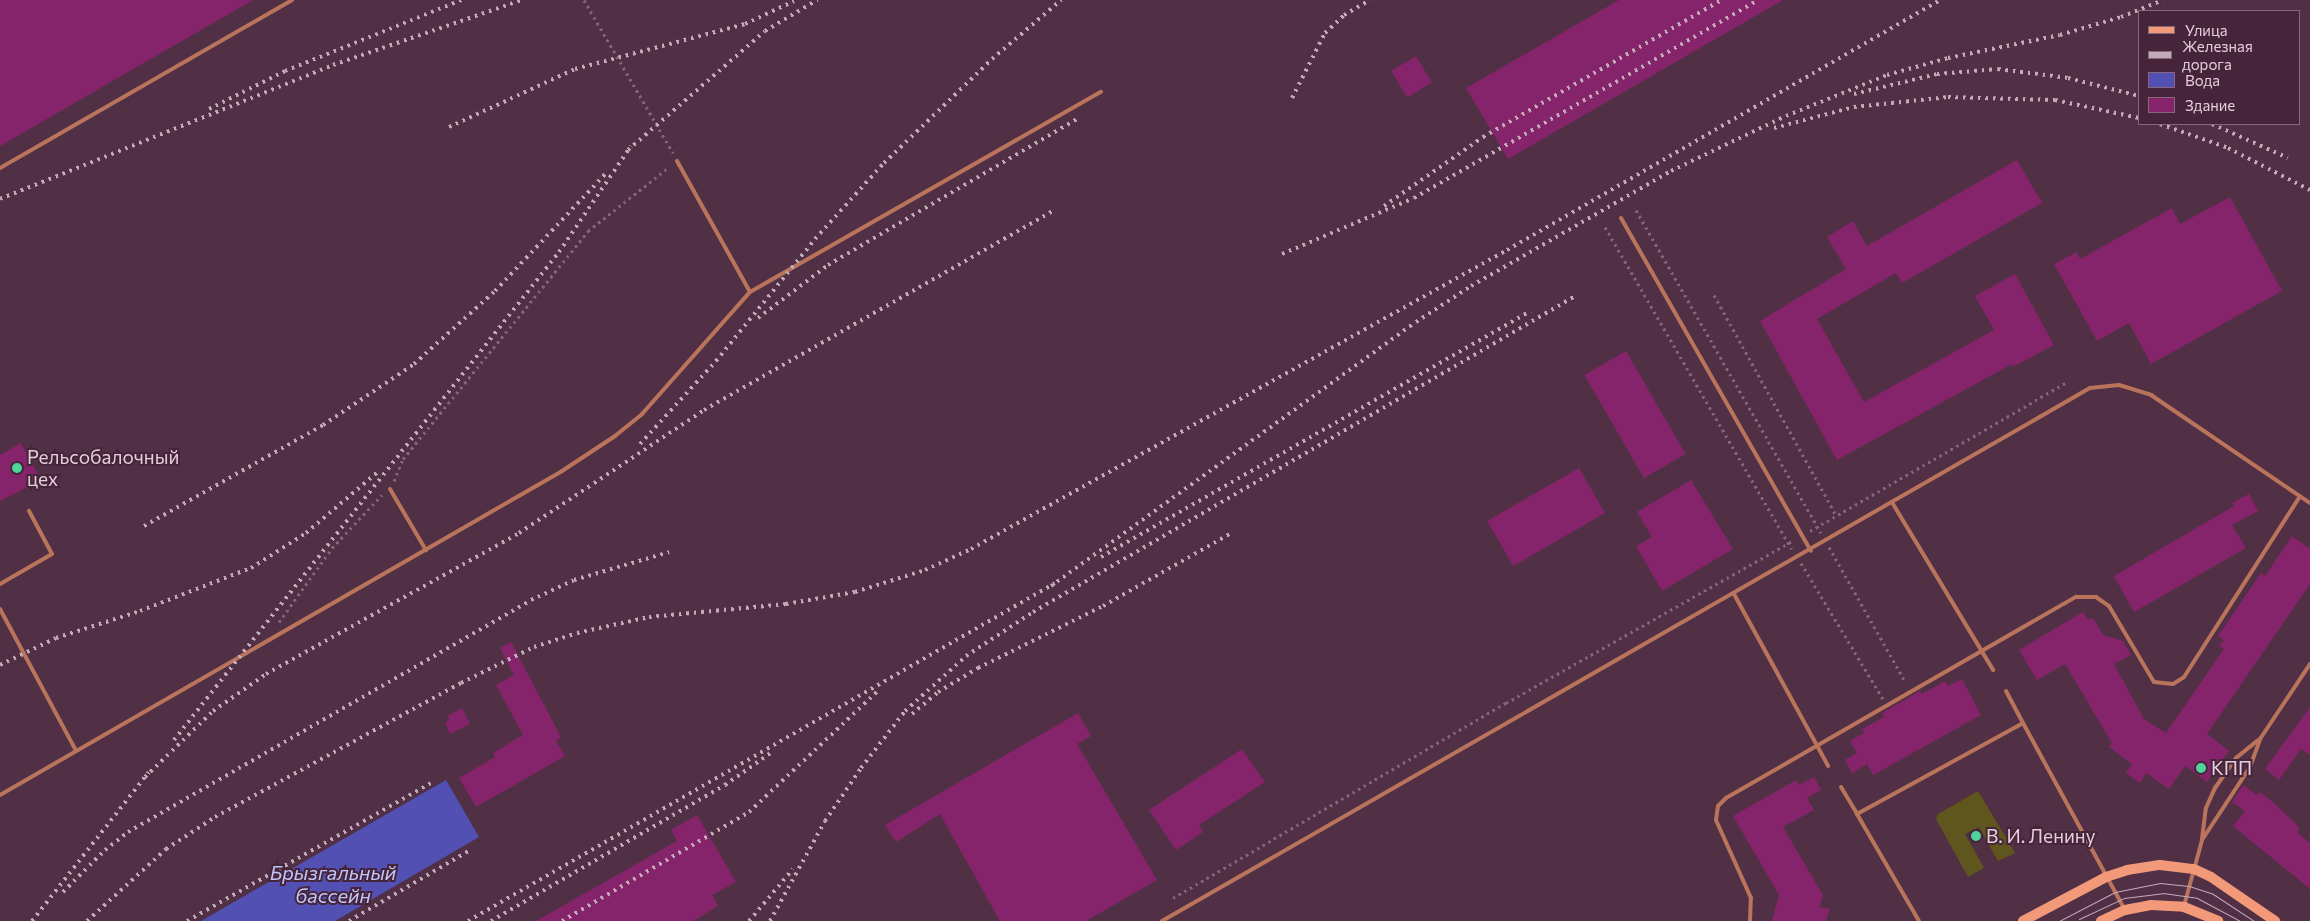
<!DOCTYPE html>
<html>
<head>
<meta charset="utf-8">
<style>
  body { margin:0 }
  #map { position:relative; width:2310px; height:921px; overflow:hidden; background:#513045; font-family:Commissioner,sans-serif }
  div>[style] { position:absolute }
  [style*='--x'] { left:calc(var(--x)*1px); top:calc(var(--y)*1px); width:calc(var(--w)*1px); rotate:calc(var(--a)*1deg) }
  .green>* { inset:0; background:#5f561e }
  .water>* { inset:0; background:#5350b3 }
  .building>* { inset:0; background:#86246b; transform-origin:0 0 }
  .path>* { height:3px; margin-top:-1.5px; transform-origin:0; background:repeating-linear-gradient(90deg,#846779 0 2.5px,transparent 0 6.5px) }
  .service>* { height:4px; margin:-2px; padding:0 2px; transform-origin:2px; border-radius:2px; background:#ba745b }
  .secondary>* { height:10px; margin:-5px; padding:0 5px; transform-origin:5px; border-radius:5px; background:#f29979 }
  .tram>* { height:1px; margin:-0.5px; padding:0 0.5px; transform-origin:0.5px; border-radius:0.5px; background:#c3abba }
  .rail>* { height:4px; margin-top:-2px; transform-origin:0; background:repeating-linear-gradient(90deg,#c3abba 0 2.5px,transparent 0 7.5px) }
  .dots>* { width:14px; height:14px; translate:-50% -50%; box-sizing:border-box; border:2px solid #46253b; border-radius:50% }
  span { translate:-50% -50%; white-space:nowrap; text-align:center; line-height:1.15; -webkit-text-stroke:4px #46253b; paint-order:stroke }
  .poi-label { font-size:19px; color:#e4cedb }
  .left { translate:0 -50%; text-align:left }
  .water-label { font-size:20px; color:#c1c6fa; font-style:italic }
  .legend { position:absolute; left:2138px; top:10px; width:162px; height:115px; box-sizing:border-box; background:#46253b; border:1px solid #85697b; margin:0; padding:6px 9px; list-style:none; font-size:15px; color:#e4cedb }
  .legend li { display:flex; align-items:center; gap:10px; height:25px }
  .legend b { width:25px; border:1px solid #85697b }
</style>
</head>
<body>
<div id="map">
  <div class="green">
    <div style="clip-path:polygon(1978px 791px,2015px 853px,1998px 861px,1979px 827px,1965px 834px,1984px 868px,1968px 877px,1936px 819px,1938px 814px)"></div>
  </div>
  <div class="water">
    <div style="clip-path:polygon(446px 780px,479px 837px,335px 921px,201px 921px)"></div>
  </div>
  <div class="building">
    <div style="clip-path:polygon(0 0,253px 0,0 146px)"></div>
    <div style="clip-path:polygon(1619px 0,1783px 0,1508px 159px,1466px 88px)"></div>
    <div style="left:1416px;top:56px;width:31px;height:29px;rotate:59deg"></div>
    <div style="clip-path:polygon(2017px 160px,2042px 203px,1902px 283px,1896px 273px,1817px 319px,1864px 402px,1994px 330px,1975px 296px,2015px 274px,2054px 345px,2013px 367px,2012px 364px,1837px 460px,1760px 321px,1846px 269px,1827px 237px,1853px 221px,1867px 246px)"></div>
    <div style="clip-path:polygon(2230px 197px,2282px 291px,2151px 364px,2129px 323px,2097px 341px,2054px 264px,2077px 252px,2080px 259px,2172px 208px,2180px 224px)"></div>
    <div style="left:1626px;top:351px;width:119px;height:48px;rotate:60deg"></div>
    <div style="clip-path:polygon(21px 443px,41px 480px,0 501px,0 455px)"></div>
    <div style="left:1579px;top:468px;width:52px;height:106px;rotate:60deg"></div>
    <div style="clip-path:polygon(1691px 480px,1733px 549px,1662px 591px,1636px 546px,1652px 537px,1637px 512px)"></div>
    <div style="clip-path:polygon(2249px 494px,2258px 511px,2232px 525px,2246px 548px,2134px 612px,2114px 576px,2234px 506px,2232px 503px)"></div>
    <div style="clip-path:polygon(2292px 536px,2310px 549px,2310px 584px,2207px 734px,2229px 751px,2207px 782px,2185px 766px,2169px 789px,2146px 773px,2140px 783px,2126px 773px,2132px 764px,2109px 747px,2112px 743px,2065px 664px,2037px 680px,2019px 650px,2083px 612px,2088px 620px,2093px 618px,2103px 635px,2123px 641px,2131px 655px,2114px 664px,2144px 719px,2166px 733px,2224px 649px,2219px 646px,2224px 640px,2218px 636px,2261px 573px,2265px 576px)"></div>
    <div style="clip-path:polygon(511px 642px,561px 737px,556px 741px,565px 756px,476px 807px,459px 778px,495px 757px,493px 753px,523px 735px,496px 685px,514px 675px,500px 648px)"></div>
    <div style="clip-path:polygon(1962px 679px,1981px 715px,1873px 775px,1867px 764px,1852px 773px,1845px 760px,1857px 753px,1850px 741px,1864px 733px,1862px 729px,1884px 717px,1882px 713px,1920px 691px,1922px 694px,1945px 681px,1948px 686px)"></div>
    <div style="clip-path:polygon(2310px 707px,2310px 755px,2301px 749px,2279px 780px,2265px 769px)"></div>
    <div style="clip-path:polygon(462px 708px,470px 724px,450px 734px,445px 723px,450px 720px,447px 716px)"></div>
    <div style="clip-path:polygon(1078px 713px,1091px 736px,1077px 744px,1157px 880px,1086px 921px,1000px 921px,940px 814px,896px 842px,885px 825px)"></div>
    <div style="clip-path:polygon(1242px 749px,1265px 782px,1199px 825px,1203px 832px,1176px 850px,1149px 810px)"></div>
    <div style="clip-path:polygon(1814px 777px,1821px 790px,1807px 798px,1814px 810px,1783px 827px,1823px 895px,1820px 907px,1830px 909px,1826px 921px,1772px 921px,1779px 895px,1733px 816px,1796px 780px,1799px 785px)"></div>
    <div style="clip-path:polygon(2243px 785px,2257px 795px,2260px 792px,2275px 804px,2299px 827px,2298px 833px,2310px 843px,2310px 889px,2233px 826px,2245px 811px,2232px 802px)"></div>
    <div style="clip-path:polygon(697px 815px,736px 882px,712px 895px,718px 906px,693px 921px,536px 921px,677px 841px,671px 830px)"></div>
  </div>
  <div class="path">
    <div style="--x:584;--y:0;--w:177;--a:59.8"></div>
    <div style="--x:1636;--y:210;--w:372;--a:60.2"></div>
    <div style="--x:1605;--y:227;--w:372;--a:59.9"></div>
    <div style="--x:1714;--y:295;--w:252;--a:61"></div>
    <div style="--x:394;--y:481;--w:24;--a:-68"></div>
    <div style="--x:403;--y:459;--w:294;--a:-50.9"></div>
    <div style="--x:588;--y:231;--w:103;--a:-38.3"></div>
    <div style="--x:1810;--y:531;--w:295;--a:-30.1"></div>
    <div style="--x:1829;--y:547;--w:156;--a:60.5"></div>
    <div style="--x:1801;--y:563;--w:159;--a:58.9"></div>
    <div style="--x:279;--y:622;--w:91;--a:-54.4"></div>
    <div style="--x:332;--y:548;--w:73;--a:-46.7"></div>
    <div style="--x:1173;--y:898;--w:386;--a:-30.4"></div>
    <div style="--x:1506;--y:703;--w:331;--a:-29.5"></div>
  </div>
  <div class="service">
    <div style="--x:0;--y:168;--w:337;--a:-29.9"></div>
    <div style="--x:1621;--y:218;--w:383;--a:60.3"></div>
    <div style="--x:750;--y:292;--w:404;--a:-29.7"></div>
    <div style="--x:390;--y:489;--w:71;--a:59.5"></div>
    <div style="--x:1893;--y:504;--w:194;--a:58.9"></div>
    <div style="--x:0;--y:584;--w:60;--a:-30"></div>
    <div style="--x:52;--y:554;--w:49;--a:-118.1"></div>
    <div style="--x:1734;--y:594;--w:196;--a:61.3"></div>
    <div style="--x:0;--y:609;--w:161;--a:61.8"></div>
    <div style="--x:2006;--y:691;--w:36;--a:62"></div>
    <div style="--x:1841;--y:787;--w:31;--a:59"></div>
    <div style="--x:0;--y:795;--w:649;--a:-29.96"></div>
    <div style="--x:562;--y:471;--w:64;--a:-33.4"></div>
    <div style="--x:615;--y:436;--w:35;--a:-39"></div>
    <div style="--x:642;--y:414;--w:163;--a:-48.5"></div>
    <div style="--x:750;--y:292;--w:150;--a:-119.1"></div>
    <div style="--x:2202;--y:839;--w:31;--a:-83"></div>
    <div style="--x:2206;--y:808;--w:22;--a:-66"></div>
    <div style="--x:2215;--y:788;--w:37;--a:-55"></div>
    <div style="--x:2236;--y:758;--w:28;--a:-39"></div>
    <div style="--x:2184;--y:906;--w:68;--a:-74.7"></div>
    <div style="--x:2202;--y:840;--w:87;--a:-56.7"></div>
    <div style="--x:2250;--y:767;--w:30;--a:-70"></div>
    <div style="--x:2260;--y:739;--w:90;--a:-56.3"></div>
    <div style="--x:1162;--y:921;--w:1070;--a:-29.87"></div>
    <div style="--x:2090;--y:388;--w:29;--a:-6"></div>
    <div style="--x:2119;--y:385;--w:34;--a:17"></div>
    <div style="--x:2151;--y:395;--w:192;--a:34.2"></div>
    <div style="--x:1750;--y:921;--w:23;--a:-88"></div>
    <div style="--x:1751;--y:898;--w:85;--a:-114.2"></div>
    <div style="--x:1716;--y:820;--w:14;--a:-82"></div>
    <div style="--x:1718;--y:806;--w:11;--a:-45"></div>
    <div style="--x:1726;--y:798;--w:404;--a:-29.9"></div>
    <div style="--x:2076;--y:597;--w:20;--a:0"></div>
    <div style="--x:2096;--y:597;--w:16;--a:35"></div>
    <div style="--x:2109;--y:606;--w:88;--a:59.4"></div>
    <div style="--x:2154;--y:682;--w:19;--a:6"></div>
    <div style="--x:2173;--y:684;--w:13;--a:-32"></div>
    <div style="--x:2184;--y:677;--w:215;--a:-57.3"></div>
    <div style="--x:1919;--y:921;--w:124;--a:-120.1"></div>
    <div style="--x:1857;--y:814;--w:189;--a:-28.7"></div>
    <div style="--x:2023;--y:723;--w:213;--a:61.4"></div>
  </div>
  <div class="secondary">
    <div style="--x:2023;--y:921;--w:94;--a:-27.9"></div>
    <div style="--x:2106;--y:877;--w:22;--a:-18"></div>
    <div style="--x:2127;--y:870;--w:33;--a:-9"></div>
    <div style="--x:2160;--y:865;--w:34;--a:7"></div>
    <div style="--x:2194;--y:869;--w:19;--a:25"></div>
    <div style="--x:2211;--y:877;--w:78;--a:34.5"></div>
    <div style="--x:2101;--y:921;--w:26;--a:-25"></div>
    <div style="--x:2125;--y:910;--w:26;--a:-11"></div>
    <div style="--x:2151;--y:905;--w:33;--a:3"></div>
    <div style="--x:2184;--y:907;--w:37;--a:22"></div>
  </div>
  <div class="tram">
    <div style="--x:2079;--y:919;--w:50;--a:-25"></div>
    <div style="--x:2124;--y:898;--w:39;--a:-7"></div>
    <div style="--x:2163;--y:893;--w:34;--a:8"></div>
    <div style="--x:2197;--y:898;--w:49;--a:28.1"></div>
    <div style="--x:2059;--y:921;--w:63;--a:-27.4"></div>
    <div style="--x:2115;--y:892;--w:46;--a:-11.3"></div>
    <div style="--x:2160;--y:883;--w:29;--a:6"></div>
    <div style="--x:2189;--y:886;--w:25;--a:18"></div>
    <div style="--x:2213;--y:894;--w:49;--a:33.4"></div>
  </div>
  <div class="rail">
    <div style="--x:1854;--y:94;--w:85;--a:-13.5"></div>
    <div style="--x:1937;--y:74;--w:61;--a:-4.7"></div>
    <div style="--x:1998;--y:69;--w:71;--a:7.3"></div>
    <div style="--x:2068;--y:78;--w:73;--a:14.2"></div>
    <div style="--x:1292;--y:98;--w:73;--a:-63.1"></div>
    <div style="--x:1325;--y:33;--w:26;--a:-43"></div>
    <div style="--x:1344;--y:15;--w:30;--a:-30"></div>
    <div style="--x:209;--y:109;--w:85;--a:-26.6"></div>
    <div style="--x:285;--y:71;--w:191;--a:-21.9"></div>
    <div style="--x:2160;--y:124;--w:72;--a:19.4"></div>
    <div style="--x:2228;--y:148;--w:92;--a:27.1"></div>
    <div style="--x:2212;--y:124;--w:83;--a:24.1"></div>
    <div style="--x:449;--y:127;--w:139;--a:-24.7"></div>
    <div style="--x:575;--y:69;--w:176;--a:-14.8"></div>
    <div style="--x:745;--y:24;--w:54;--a:-25.1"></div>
    <div style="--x:1774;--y:128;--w:83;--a:-14.7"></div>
    <div style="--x:1854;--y:107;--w:95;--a:-6.1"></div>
    <div style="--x:1948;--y:97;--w:107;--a:1.6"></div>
    <div style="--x:2055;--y:100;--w:86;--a:12.1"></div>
    <div style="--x:628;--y:150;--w:181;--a:-41"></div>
    <div style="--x:765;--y:31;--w:61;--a:-30.8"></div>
    <div style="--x:0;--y:199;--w:359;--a:-21.9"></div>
    <div style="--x:333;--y:65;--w:200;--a:-19"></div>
    <div style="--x:1384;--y:206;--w:121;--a:-34.9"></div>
    <div style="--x:1483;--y:137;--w:275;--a:-29.9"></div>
    <div style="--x:1282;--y:254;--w:143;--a:-23"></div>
    <div style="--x:1414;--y:198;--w:397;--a:-29.9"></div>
    <div style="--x:758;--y:318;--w:88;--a:-37.1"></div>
    <div style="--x:828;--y:265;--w:292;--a:-30.4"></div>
    <div style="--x:640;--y:444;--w:113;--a:-47.5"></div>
    <div style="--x:716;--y:361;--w:157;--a:-50.9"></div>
    <div style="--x:815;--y:239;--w:103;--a:-47.8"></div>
    <div style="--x:884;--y:163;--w:150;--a:-43.9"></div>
    <div style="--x:992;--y:59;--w:91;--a:-40.5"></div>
    <div style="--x:144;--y:526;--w:206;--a:-29.4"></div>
    <div style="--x:323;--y:425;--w:110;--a:-33.8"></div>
    <div style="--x:414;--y:364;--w:109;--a:-42"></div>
    <div style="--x:495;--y:291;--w:163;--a:-46.7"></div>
    <div style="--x:1101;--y:557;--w:495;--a:-29.8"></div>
    <div style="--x:1051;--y:586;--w:450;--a:-35.9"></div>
    <div style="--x:1416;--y:322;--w:66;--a:-33.2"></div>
    <div style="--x:1471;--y:286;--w:231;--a:-29.9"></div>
    <div style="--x:1671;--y:171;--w:127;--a:-25.6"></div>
    <div style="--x:1786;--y:116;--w:109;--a:-22.1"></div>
    <div style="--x:1887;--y:75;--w:63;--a:-15.6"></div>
    <div style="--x:1948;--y:58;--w:114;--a:-11.6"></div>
    <div style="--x:2060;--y:35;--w:64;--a:-16.4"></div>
    <div style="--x:2121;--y:17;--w:45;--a:-22"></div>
    <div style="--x:0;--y:665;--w:62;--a:-25.7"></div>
    <div style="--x:56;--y:638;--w:88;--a:-17.8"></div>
    <div style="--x:140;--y:611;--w:119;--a:-21.2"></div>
    <div style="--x:251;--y:568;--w:65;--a:-32.5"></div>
    <div style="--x:306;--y:533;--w:97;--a:-40.4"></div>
    <div style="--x:912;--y:714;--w:34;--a:-40"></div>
    <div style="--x:938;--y:692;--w:47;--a:-31"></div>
    <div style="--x:978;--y:668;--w:140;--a:-26.4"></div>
    <div style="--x:1103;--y:606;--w:146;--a:-29.6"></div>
    <div style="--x:174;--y:740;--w:622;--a:-51.73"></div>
    <div style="--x:559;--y:252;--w:128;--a:-55.8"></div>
    <div style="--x:145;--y:777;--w:95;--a:-44.1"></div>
    <div style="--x:213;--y:711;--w:65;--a:-34.9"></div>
    <div style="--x:266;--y:674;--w:290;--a:-29.1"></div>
    <div style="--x:519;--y:533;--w:222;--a:-33.6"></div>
    <div style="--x:704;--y:410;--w:403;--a:-29.7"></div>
    <div style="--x:63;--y:892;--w:59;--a:-45"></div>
    <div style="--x:105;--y:850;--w:29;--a:-38"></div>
    <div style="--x:128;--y:832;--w:465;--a:-29.9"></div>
    <div style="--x:531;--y:600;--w:47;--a:-24.9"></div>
    <div style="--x:574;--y:580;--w:99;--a:-16.4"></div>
    <div style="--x:32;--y:921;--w:189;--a:-51.9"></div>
    <div style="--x:87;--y:921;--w:107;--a:-42.3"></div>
    <div style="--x:166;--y:849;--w:59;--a:-33.1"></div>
    <div style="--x:215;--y:817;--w:280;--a:-28.6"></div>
    <div style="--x:461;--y:683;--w:81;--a:-26.3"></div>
    <div style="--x:534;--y:647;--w:45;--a:-18"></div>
    <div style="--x:577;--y:633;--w:74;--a:-12.5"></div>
    <div style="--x:649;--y:617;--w:138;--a:-5.4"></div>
    <div style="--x:786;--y:604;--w:70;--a:-9.9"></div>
    <div style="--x:855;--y:592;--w:73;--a:-17.4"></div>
    <div style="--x:925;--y:570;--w:51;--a:-24.5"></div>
    <div style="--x:971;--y:549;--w:614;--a:-29.15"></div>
    <div style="--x:1507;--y:250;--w:500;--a:-30"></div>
    <div style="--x:187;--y:921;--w:280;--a:-29.5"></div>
    <div style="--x:349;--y:921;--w:140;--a:-30.4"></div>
    <div style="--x:468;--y:921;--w:677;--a:-29.93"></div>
    <div style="--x:491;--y:921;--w:271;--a:-30.2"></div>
    <div style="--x:725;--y:785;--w:57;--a:-35.1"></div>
    <div style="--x:562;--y:921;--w:216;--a:-30.2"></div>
    <div style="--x:749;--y:812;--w:178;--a:-43.2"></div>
    <div style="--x:749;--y:921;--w:68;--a:-49.8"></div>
    <div style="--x:770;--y:921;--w:114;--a:-61.2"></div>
    <div style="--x:825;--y:821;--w:64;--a:-55.8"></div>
    <div style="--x:861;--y:768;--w:72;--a:-52.3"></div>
    <div style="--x:905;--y:711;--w:82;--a:-42"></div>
    <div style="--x:966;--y:656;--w:80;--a:-33.3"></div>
    <div style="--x:1033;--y:612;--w:630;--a:-30.23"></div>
  </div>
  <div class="dots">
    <div style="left:17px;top:468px;background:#4fd399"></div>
    <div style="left:2201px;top:768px;background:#4fd399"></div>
    <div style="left:1976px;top:836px;background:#4fd399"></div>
  </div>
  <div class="poi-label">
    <span class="left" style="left:27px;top:468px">Рельсобалочный<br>цех</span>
    <span class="left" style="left:2211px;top:768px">КПП</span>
    <span class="left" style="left:1986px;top:836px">В. И. Ленину</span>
  </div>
  <div class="water-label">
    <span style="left:333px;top:884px">Брызгальный<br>бассейн</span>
  </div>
  <ul class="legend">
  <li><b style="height:6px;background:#f29979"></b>Улица</li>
  <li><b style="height:6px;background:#c3abba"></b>Железная дорога</li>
  <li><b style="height:14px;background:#5350b3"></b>Вода</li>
  <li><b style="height:14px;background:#86246b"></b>Здание</li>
  </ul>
</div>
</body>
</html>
